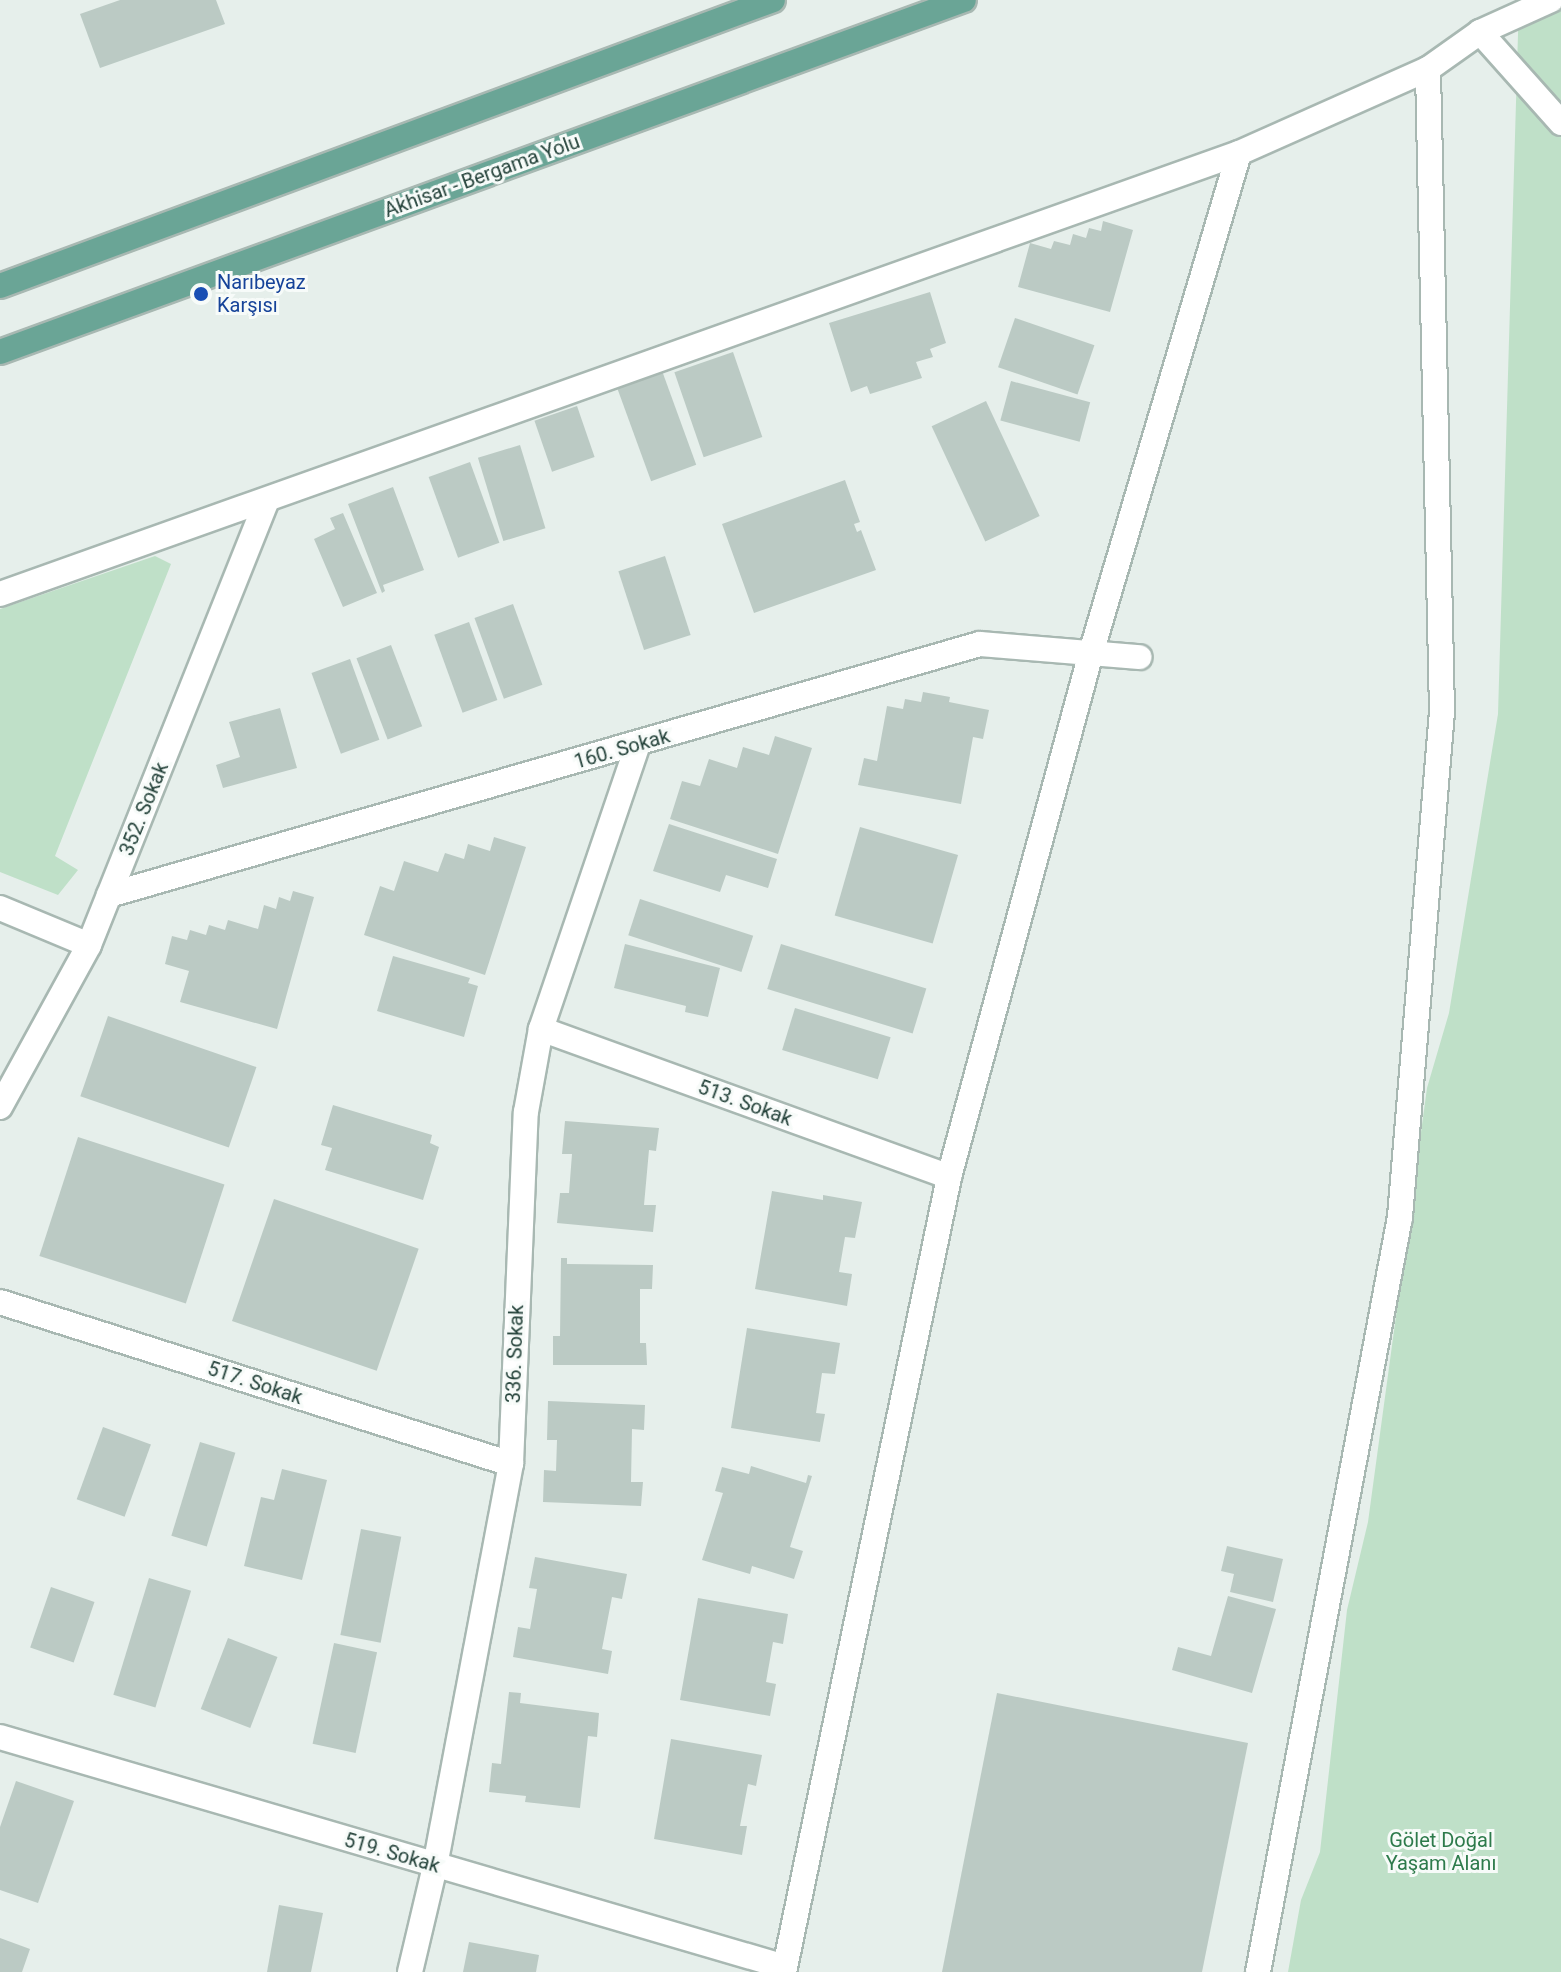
<!DOCTYPE html>
<html>
<head>
<meta charset="utf-8">
<style>
  body { margin:0 }
  #map { position:relative; width:1561px; height:1972px; overflow:hidden; background:#e6efeb; font-family:Roboto,sans-serif }
  div>[style] { position:absolute }
  [style*='--x'] { left:calc(var(--x)*1px); top:calc(var(--y)*1px); width:calc(var(--w)*1px); rotate:calc(var(--a)*1deg) }
  .green>* { inset:0; background:#bfe0c8 }
  .building>* { inset:0; background:#bbcac4; transform-origin:0 0 }
  .roads { filter:drop-shadow(2px 0 #a8b8b2) drop-shadow(-2px 0 #a8b8b2) drop-shadow(0 2px #a8b8b2) drop-shadow(0 -2px #a8b8b2) }
  .minor>* { height:24px; margin:-12px; padding:0 12px; transform-origin:12px; border-radius:12px; background:#fff }
  .primary>* { height:24px; margin:-12px; padding:0 12px; transform-origin:12px; border-radius:12px; background:#6aa596 }
  .dots>* { width:22px; height:22px; translate:-50% -50%; box-sizing:border-box; border:4px solid #f7fbf9; border-radius:50% }
  span { translate:-50% -50%; white-space:nowrap; text-align:center; line-height:1.15; -webkit-text-stroke:6px #f7fbf9; paint-order:stroke }
  .street-label { font-size:20px; color:#24423a }
  .transit-label { font-size:20px; color:#164399 }
  .left { translate:0 -50%; text-align:left }
  .park-label { font-size:20px; color:#2d7a4b }
</style>
</head>
<body>
<div id="map">
  <div class="green">
    <div style="clip-path:polygon(1519px 0,1561px 0,1561px 1972px,1288px 1972px,1301px 1900px,1320px 1852px,1347px 1610px,1368px 1522px,1427px 1088px,1449px 1013px,1498px 714px)"></div>
    <div style="clip-path:polygon(155px 556px,171px 564px,55px 856px,78px 870px,58px 895px,0 872px,0 609px)"></div>
  </div>
  <div class="building">
    <div style="clip-path:polygon(120px 0,216px 0,225px 24px,100px 68px,80px 14px)"></div>
    <div style="clip-path:polygon(1103px 221px,1133px 230px,1110px 312px,1018px 287px,1030px 243px,1051px 249px,1054px 241px,1070px 245px,1073px 234px,1086px 238px,1089px 228px,1101px 231px)"></div>
    <div style="clip-path:polygon(930px 292px,946px 343px,930px 349px,933px 357px,916px 362px,922px 378px,870px 394px,867px 386px,851px 392px,829px 323px)"></div>
    <div style="left:1015px;top:318px;width:84px;height:52px;rotate:19deg"></div>
    <div style="left:733px;top:352px;width:90px;height:62px;rotate:71deg"></div>
    <div style="left:661px;top:368px;width:103px;height:48px;rotate:70deg"></div>
    <div style="left:1011px;top:381px;width:82px;height:41px;rotate:15deg"></div>
    <div style="left:986px;top:401px;width:127px;height:60px;rotate:65deg"></div>
    <div style="left:577px;top:406px;width:54px;height:45px;rotate:71deg"></div>
    <div style="left:520px;top:445px;width:87px;height:44px;rotate:73deg"></div>
    <div style="left:470px;top:462px;width:86px;height:44px;rotate:70deg"></div>
    <div style="clip-path:polygon(845px 480px,860px 522px,854px 524px,857px 532px,861px 530px,876px 570px,754px 613px,722px 524px)"></div>
    <div style="clip-path:polygon(393px 487px,424px 570px,383px 585px,385px 591px,382px 593px,348px 504px)"></div>
    <div style="clip-path:polygon(343px 513px,377px 593px,343px 607px,314px 539px,335px 529px,330px 518px)"></div>
    <div style="left:665px;top:556px;width:83px;height:49px;rotate:72deg"></div>
    <div style="left:513px;top:604px;width:86px;height:41px;rotate:70deg"></div>
    <div style="left:469px;top:622px;width:83px;height:37px;rotate:70deg"></div>
    <div style="left:391px;top:645px;width:87px;height:37px;rotate:69deg"></div>
    <div style="left:350px;top:659px;width:86px;height:41px;rotate:70deg"></div>
    <div style="clip-path:polygon(923px 692px,950px 697px,949px 702px,989px 710px,983px 739px,973px 737px,961px 804px,858px 785px,864px 758px,877px 761px,887px 706px,903px 709px,905px 699px,921px 702px)"></div>
    <div style="clip-path:polygon(280px 708px,297px 768px,223px 788px,216px 765px,240px 757px,229px 722px)"></div>
    <div style="clip-path:polygon(775px 736px,812px 748px,778px 854px,670px 819px,682px 781px,700px 786px,709px 759px,737px 768px,743px 747px,769px 755px)"></div>
    <div style="clip-path:polygon(669px 824px,777px 859px,768px 888px,726px 875px,720px 892px,653px 871px)"></div>
    <div style="left:860px;top:827px;width:102px;height:92px;rotate:16deg"></div>
    <div style="clip-path:polygon(494px 837px,526px 847px,485px 975px,364px 935px,380px 886px,394px 891px,404px 861px,438px 872px,445px 853px,464px 859px,468px 844px,490px 851px)"></div>
    <div style="clip-path:polygon(293px 891px,314px 897px,277px 1029px,180px 1002px,189px 971px,165px 964px,172px 936px,187px 940px,190px 930px,206px 935px,209px 925px,225px 930px,228px 920px,258px 929px,264px 905px,276px 909px,279px 897px,290px 901px)"></div>
    <div style="left:640px;top:899px;width:119px;height:38px;rotate:18deg"></div>
    <div style="clip-path:polygon(625px 944px,720px 968px,708px 1017px,685px 1012px,686px 1006px,614px 988px)"></div>
    <div style="left:781px;top:944px;width:152px;height:47px;rotate:17deg"></div>
    <div style="clip-path:polygon(393px 956px,470px 978px,468px 983px,478px 986px,464px 1037px,377px 1011px)"></div>
    <div style="left:795px;top:1008px;width:100px;height:44px;rotate:17deg"></div>
    <div style="left:108px;top:1016px;width:157px;height:85px;rotate:19deg"></div>
    <div style="clip-path:polygon(333px 1105px,432px 1135px,430px 1143px,439px 1147px,423px 1200px,325px 1170px,332px 1148px,321px 1145px)"></div>
    <div style="clip-path:polygon(565px 1121px,659px 1128px,656px 1151px,649px 1150px,644px 1205px,656px 1205px,653px 1232px,557px 1223px,560px 1193px,569px 1193px,572px 1154px,562px 1154px)"></div>
    <div style="left:78px;top:1137px;width:154px;height:125px;rotate:18deg"></div>
    <div style="clip-path:polygon(772px 1191px,823px 1200px,823px 1195px,862px 1202px,855px 1238px,845px 1237px,839px 1272px,852px 1274px,847px 1306px,755px 1289px)"></div>
    <div style="left:274px;top:1199px;width:153px;height:129px;rotate:19deg"></div>
    <div style="clip-path:polygon(561px 1258px,567px 1258px,567px 1264px,653px 1265px,652px 1289px,640px 1289px,640px 1343px,646px 1343px,647px 1365px,553px 1365px,553px 1336px,560px 1336px)"></div>
    <div style="clip-path:polygon(747px 1328px,840px 1343px,835px 1374px,822px 1373px,816px 1413px,825px 1414px,820px 1442px,731px 1428px)"></div>
    <div style="clip-path:polygon(548px 1401px,645px 1405px,644px 1430px,632px 1429px,631px 1482px,643px 1482px,641px 1506px,543px 1502px,544px 1470px,556px 1471px,557px 1440px,547px 1440px)"></div>
    <div style="left:103px;top:1427px;width:51px;height:77px;rotate:20deg"></div>
    <div style="left:200px;top:1442px;width:37px;height:98px;rotate:17deg"></div>
    <div style="clip-path:polygon(751px 1466px,806px 1483px,808px 1475px,812px 1476px,790px 1547px,803px 1551px,794px 1579px,752px 1566px,750px 1574px,702px 1560px,723px 1493px,715px 1491px,722px 1467px,749px 1474px)"></div>
    <div style="clip-path:polygon(282px 1469px,327px 1480px,302px 1580px,244px 1566px,261px 1497px,274px 1500px)"></div>
    <div style="left:361px;top:1529px;width:41px;height:108px;rotate:11deg"></div>
    <div style="clip-path:polygon(1227px 1546px,1283px 1559px,1273px 1602px,1230px 1592px,1234px 1574px,1221px 1571px)"></div>
    <div style="clip-path:polygon(535px 1557px,627px 1574px,622px 1599px,612px 1597px,602px 1649px,612px 1651px,608px 1674px,513px 1657px,518px 1627px,530px 1629px,537px 1589px,529px 1588px)"></div>
    <div style="left:149px;top:1578px;width:44px;height:122px;rotate:17deg"></div>
    <div style="left:51px;top:1587px;width:46px;height:64px;rotate:19deg"></div>
    <div style="clip-path:polygon(1228px 1596px,1276px 1609px,1252px 1693px,1172px 1670px,1178px 1647px,1211px 1656px)"></div>
    <div style="clip-path:polygon(698px 1598px,788px 1614px,783px 1644px,773px 1642px,766px 1682px,776px 1684px,770px 1716px,680px 1700px)"></div>
    <div style="left:228px;top:1638px;width:53px;height:76px;rotate:21deg"></div>
    <div style="left:334px;top:1643px;width:44px;height:103px;rotate:12deg"></div>
    <div style="clip-path:polygon(509px 1692px,521px 1693px,520px 1703px,599px 1713px,597px 1737px,588px 1736px,580px 1808px,525px 1802px,526px 1796px,489px 1792px,492px 1763px,501px 1764px)"></div>
    <div style="clip-path:polygon(997px 1693px,1248px 1743px,1202px 1972px,942px 1972px)"></div>
    <div style="clip-path:polygon(671px 1739px,762px 1755px,756px 1786px,748px 1784px,740px 1826px,747px 1826px,742px 1855px,654px 1839px)"></div>
    <div style="clip-path:polygon(16px 1781px,74px 1801px,38px 1903px,0 1890px,0 1827px)"></div>
    <div style="clip-path:polygon(279px 1905px,323px 1913px,311px 1972px,267px 1972px)"></div>
    <div style="clip-path:polygon(0 1938px,30px 1949px,22px 1972px,0 1972px)"></div>
    <div style="clip-path:polygon(469px 1942px,539px 1955px,536px 1972px,463px 1972px)"></div>
  </div>
  <div class="roads">
    <div class="minor">
      <div style="--x:1480;--y:32;--w:78;--a:-24.3"></div>
      <div style="--x:0;--y:594;--w:1315;--a:-19.59"></div>
      <div style="--x:1239;--y:153;--w:207;--a:-24"></div>
      <div style="--x:1428;--y:69;--w:64;--a:-35.4"></div>
      <div style="--x:1480;--y:32;--w:122;--a:48.3"></div>
      <div style="--x:109;--y:895;--w:906;--a:-16.08"></div>
      <div style="--x:980;--y:644;--w:160;--a:4.7"></div>
      <div style="--x:0;--y:908;--w:96;--a:22.6"></div>
      <div style="--x:541;--y:1029;--w:434;--a:19.9"></div>
      <div style="--x:0;--y:1107;--w:185;--a:-61.2"></div>
      <div style="--x:89;--y:945;--w:478;--a:-68.2"></div>
      <div style="--x:0;--y:1302;--w:536;--a:17.59"></div>
      <div style="--x:0;--y:1737;--w:818;--a:16.33"></div>
      <div style="--x:410;--y:1972;--w:109;--a:-76.7"></div>
      <div style="--x:435;--y:1866;--w:409;--a:-79.3"></div>
      <div style="--x:511;--y:1464;--w:352;--a:-87.6"></div>
      <div style="--x:526;--y:1112;--w:84;--a:-79.8"></div>
      <div style="--x:541;--y:1029;--w:301;--a:-71.2"></div>
      <div style="--x:784;--y:1972;--w:812;--a:-78.27"></div>
      <div style="--x:949;--y:1177;--w:543;--a:-74.84"></div>
      <div style="--x:1091;--y:653;--w:521;--a:-73.51"></div>
      <div style="--x:1258;--y:1972;--w:768;--a:-79.35"></div>
      <div style="--x:1400;--y:1217;--w:507;--a:-85.25"></div>
      <div style="--x:1442;--y:712;--w:643;--a:-91.25"></div>
    </div>
    <div class="primary">
      <div style="--x:0;--y:286;--w:824;--a:-20.3"></div>
      <div style="--x:0;--y:352;--w:1026;--a:-20.06"></div>
    </div>
  </div>
  <div class="dots">
    <div style="left:201px;top:294px;background:#1a4fb4"></div>
  </div>
  <div class="street-label">
    <span style="left:482px;top:176px;rotate:-20deg">Akhisar - Bergama Yolu</span>
    <span style="left:622px;top:749px;rotate:-16deg">160. Sokak</span>
    <span style="left:144px;top:809px;rotate:-68deg">352. Sokak</span>
    <span style="left:745px;top:1103px;rotate:20deg">513. Sokak</span>
    <span style="left:515px;top:1354px;rotate:-88deg">336. Sokak</span>
    <span style="left:255px;top:1383px;rotate:18deg">517. Sokak</span>
    <span style="left:392px;top:1853px;rotate:16deg">519. Sokak</span>
  </div>
  <div class="transit-label">
    <span class="left" style="left:217px;top:294px">Narıbeyaz<br>Karşısı</span>
  </div>
  <div class="park-label">
    <span style="left:1441px;top:1852px">Gölet Doğal<br>Yaşam Alanı</span>
  </div>
</div>
</body>
</html>
